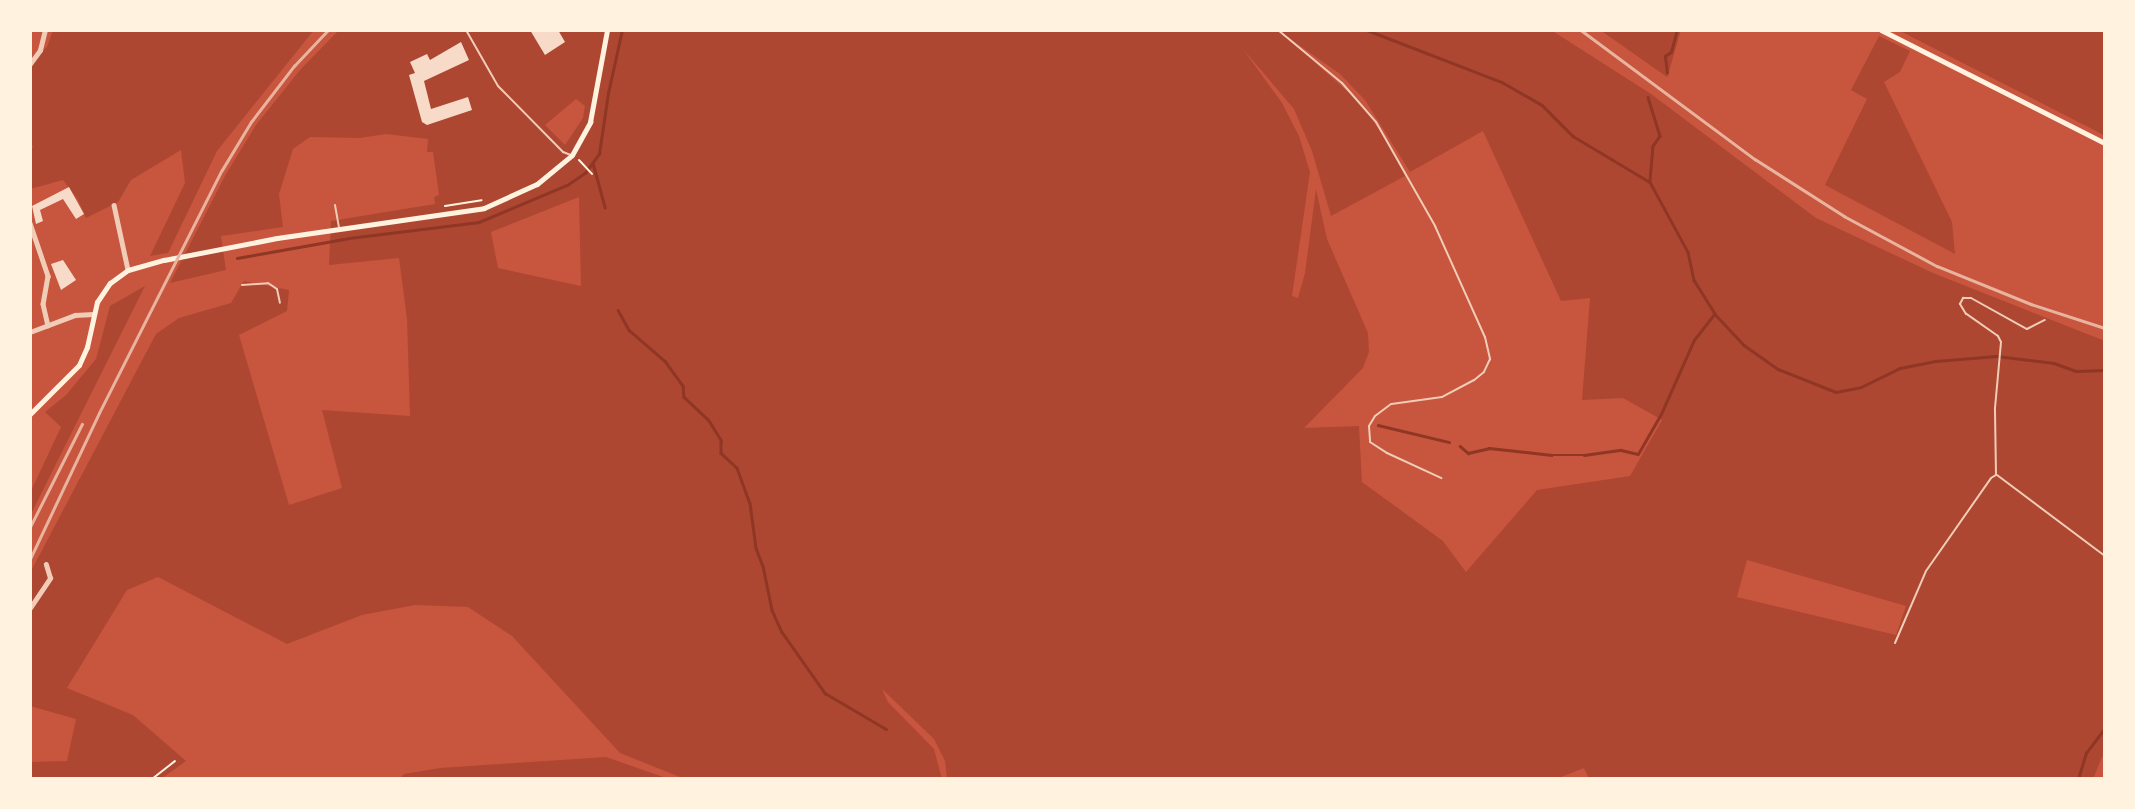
<!DOCTYPE html>
<html>
<head>
<meta charset="utf-8">
<style>
  body { margin:0 }
  #map { position:relative; width:2135px; height:809px; overflow:hidden; background:#c8553d; font-family:"Golos Text",sans-serif }
  div>[style] { position:absolute }
  [style*='--x'] { left:calc(var(--x)*1px); top:calc(var(--y)*1px); width:calc(var(--w)*1px); rotate:calc(var(--a)*1deg) }
  .green>* { inset:0; background:#ae4732 }
  .stream>* { height:2.5px; margin:-1.25px; padding:0 1.25px; transform-origin:1.25px; border-radius:1.25px; background:#8f3625 }
  .building>* { inset:0; background:#f7dbc8 }
  .path>* { height:2px; margin:-1px; padding:0 1px; transform-origin:1px; border-radius:1px; background:#fff3e0 }
  .service>* { height:2px; margin:-1px; padding:0 1px; transform-origin:1px; border-radius:1px; background:#f1ccb7 }
  .minor>* { height:4.5px; margin:-2.25px; padding:0 2.25px; transform-origin:2.25px; border-radius:2.25px; background:#f1ccb7 }
  .secondary>* { height:5px; margin:-2.5px; padding:0 2.5px; transform-origin:2.5px; border-radius:2.5px; background:#fff3e0 }
  .rail>* { height:2.5px; margin:-1.25px; padding:0 1.25px; transform-origin:1.25px; border-radius:1.25px; background:#e9b49f }
  span { translate:-50% -50%; white-space:nowrap; text-align:center; line-height:1.15; -webkit-text-stroke:7px #fff3e0; paint-order:stroke }
  .frame { position:absolute; inset:0; border:32px solid #fff3e0; pointer-events:none }
</style>
</head>
<body>
<div id="map">
  <div class="green">
    <div style="clip-path:polygon(53px 30px,314px 30px,217px 151px,168px 253px,150px 256px,185px 183px,181px 150px,131px 180px,118px 202px,86px 218px,78px 200px,63px 180px,30px 189px,30px 154px,33px 146px,30px 144px,30px 61px,47px 47px)"></div>
    <div style="clip-path:polygon(evenodd,339px 30px,1551px 30px,1651px 94px,1816px 218px,1933px 273px,2105px 341px,2105px 750px,2093px 779px,1589px 779px,1584px 768px,1556px 779px,947px 779px,945px 761px,934px 739px,882px 689px,888px 702px,934px 749px,942px 779px,685px 779px,620px 753px,512px 636px,468px 607px,415px 605px,362px 615px,287px 644px,158px 577px,127px 590px,67px 688px,133px 715px,186px 761px,161px 779px,30px 779px,30px 762px,67px 761px,76px 719px,30px 706px,30px 573px,156px 334px,179px 318px,231px 303px,244px 281px,289px 290px,287px 311px,239px 335px,289px 505px,342px 488px,322px 410px,410px 416px,407px 319px,399px 258px,329px 265px,331px 221px,435px 204px,434px 197px,439px 195px,433px 152px,427px 152px,428px 139px,386px 134px,360px 138px,310px 137px,293px 149px,279px 194px,283px 227px,221px 236px,226px 270px,170px 283px,226px 174px,256px 125px,300px 70px,339px 30px,1282px 33px,1340px 74px,1365px 100px,1410px 172px,1483px 131px,1561px 301px,1590px 298px,1582px 400px,1623px 398px,1662px 420px,1630px 476px,1537px 490px,1466px 572px,1443px 541px,1362px 482px,1359px 426px,1304px 428px,1363px 368px,1369px 352px,1368px 333px,1327px 239px,1316px 189px,1305px 273px,1298px 298px,1292px 296px,1310px 172px,1299px 136px,1282px 103px,1243px 49px,1294px 109px,1312px 151px,1331px 216px,1405px 176px,1382px 133px,1356px 99px,1282px 33px,339px 30px,576px 99px,585px 106px,583px 118px,565px 145px,545px 125px,576px 99px,339px 30px,579px 197px,581px 286px,498px 268px,491px 232px,579px 197px,339px 30px,1747px 560px,1906px 606px,1896px 635px,1737px 597px,1747px 560px)"></div>
    <div style="clip-path:polygon(1600px 30px,1681px 30px,1667px 78px,1667px 77px)"></div>
    <div style="clip-path:polygon(1898px 30px,2105px 30px,2105px 136px,2096px 131px)"></div>
    <div style="clip-path:polygon(1879px 36px,1910px 51px,1900px 72px,1884px 82px,1952px 222px,1955px 254px,1825px 185px,1867px 99px,1851px 90px)"></div>
    <div style="clip-path:polygon(145px 286px,30px 516px,30px 493px,61px 427px,45px 412px,66px 395px,96px 359px,110px 306px)"></div>
    <div style="clip-path:polygon(606px 757px,669px 779px,399px 779px,404px 774px,440px 768px)"></div>
  </div>
  <div class="stream">
    <div style="--x:1367;--y:30;--w:145;--a:21.1"></div>
    <div style="--x:1502;--y:82;--w:46;--a:29.9"></div>
    <div style="--x:1542;--y:105;--w:44;--a:45"></div>
    <div style="--x:1573;--y:136;--w:90;--a:30.9"></div>
    <div style="--x:1650;--y:182;--w:80;--a:61.5"></div>
    <div style="--x:1688;--y:252;--w:29;--a:78"></div>
    <div style="--x:1694;--y:280;--w:40;--a:58"></div>
    <div style="--x:1715;--y:314;--w:42;--a:46.9"></div>
    <div style="--x:1744;--y:345;--w:42;--a:35.2"></div>
    <div style="--x:1778;--y:369;--w:62;--a:21.6"></div>
    <div style="--x:1836;--y:392;--w:25;--a:-11"></div>
    <div style="--x:1861;--y:387;--w:43;--a:-26"></div>
    <div style="--x:1900;--y:368;--w:37;--a:-11"></div>
    <div style="--x:1936;--y:361;--w:60;--a:-4.8"></div>
    <div style="--x:1996;--y:356;--w:58;--a:6.9"></div>
    <div style="--x:2054;--y:363;--w:23;--a:20"></div>
    <div style="--x:2076;--y:371;--w:29;--a:-2"></div>
    <div style="--x:1667;--y:73;--w:17;--a:-97"></div>
    <div style="--x:1665;--y:56;--w:7;--a:-34"></div>
    <div style="--x:1671;--y:52;--w:23;--a:-75"></div>
    <div style="--x:1648;--y:97;--w:41;--a:72.9"></div>
    <div style="--x:1660;--y:136;--w:12;--a:125"></div>
    <div style="--x:1653;--y:146;--w:34;--a:95"></div>
    <div style="--x:593;--y:163;--w:46;--a:74.7"></div>
    <div style="--x:237;--y:258;--w:114;--a:-10.1"></div>
    <div style="--x:349;--y:238;--w:131;--a:-7"></div>
    <div style="--x:479;--y:222;--w:95;--a:-22.8"></div>
    <div style="--x:567;--y:185;--w:22;--a:-34"></div>
    <div style="--x:585;--y:173;--w:24;--a:-54"></div>
    <div style="--x:599;--y:154;--w:62;--a:-81.6"></div>
    <div style="--x:608;--y:93;--w:65;--a:-77.5"></div>
    <div style="--x:618;--y:310;--w:23;--a:61"></div>
    <div style="--x:629;--y:330;--w:48;--a:40.7"></div>
    <div style="--x:665;--y:361;--w:31;--a:54"></div>
    <div style="--x:683;--y:386;--w:11;--a:85"></div>
    <div style="--x:684;--y:397;--w:33;--a:43"></div>
    <div style="--x:708;--y:419;--w:25;--a:58"></div>
    <div style="--x:721;--y:440;--w:13;--a:90"></div>
    <div style="--x:721;--y:453;--w:22;--a:43"></div>
    <div style="--x:737;--y:468;--w:37;--a:70"></div>
    <div style="--x:750;--y:503;--w:45;--a:82.4"></div>
    <div style="--x:756;--y:548;--w:19;--a:69"></div>
    <div style="--x:763;--y:566;--w:45;--a:78.4"></div>
    <div style="--x:772;--y:610;--w:24;--a:66"></div>
    <div style="--x:782;--y:632;--w:75;--a:54.8"></div>
    <div style="--x:825;--y:693;--w:71;--a:30.5"></div>
    <div style="--x:1378;--y:425;--w:73;--a:13.5"></div>
    <div style="--x:1460;--y:446;--w:11;--a:41"></div>
    <div style="--x:1468;--y:453;--w:22;--a:-13"></div>
    <div style="--x:1489;--y:448;--w:63;--a:6.3"></div>
    <div style="--x:1552;--y:455;--w:32;--a:0"></div>
    <div style="--x:1584;--y:455;--w:37;--a:-8"></div>
    <div style="--x:1621;--y:450;--w:17;--a:13"></div>
    <div style="--x:1638;--y:454;--w:46;--a:-60.1"></div>
    <div style="--x:1661;--y:414;--w:81;--a:-66"></div>
    <div style="--x:1694;--y:340;--w:33;--a:-52"></div>
    <div style="--x:2078;--y:779;--w:27;--a:-73"></div>
    <div style="--x:2086;--y:753;--w:31;--a:-53"></div>
  </div>
  <div class="building">
    <div style="clip-path:polygon(530px 30px,558px 30px,565px 42px,545px 55px)"></div>
    <div style="clip-path:polygon(461px 42px,469px 60px,424px 81px,431px 109px,468px 97px,472px 110px,427px 125px,422px 122px,409px 75px,415px 73px,410px 62px,427px 54px,430px 60px)"></div>
    <div style="clip-path:polygon(69px 187px,84px 214px,76px 219px,63px 199px,40px 210px,43px 221px,36px 224px,32px 206px)"></div>
    <div style="clip-path:polygon(63px 260px,76px 280px,61px 290px,51px 264px)"></div>
  </div>
  <div class="path">
    <div style="--x:579;--y:160;--w:19;--a:47"></div>
    <div style="--x:445;--y:206;--w:37;--a:-9"></div>
    <div style="--x:152;--y:779;--w:29;--a:-38"></div>
  </div>
  <div class="service">
    <div style="--x:466;--y:30;--w:64;--a:60.3"></div>
    <div style="--x:498;--y:86;--w:93;--a:45.4"></div>
    <div style="--x:563;--y:152;--w:9;--a:21"></div>
    <div style="--x:1278;--y:30;--w:83;--a:39.6"></div>
    <div style="--x:1342;--y:83;--w:52;--a:48.9"></div>
    <div style="--x:1376;--y:122;--w:120;--a:60.4"></div>
    <div style="--x:1435;--y:226;--w:122;--a:65.8"></div>
    <div style="--x:1485;--y:337;--w:23;--a:77"></div>
    <div style="--x:1490;--y:359;--w:14;--a:115"></div>
    <div style="--x:1484;--y:372;--w:13;--a:141"></div>
    <div style="--x:1474;--y:380;--w:36;--a:152"></div>
    <div style="--x:1442;--y:397;--w:51;--a:172.2"></div>
    <div style="--x:1391;--y:404;--w:20;--a:143"></div>
    <div style="--x:1375;--y:416;--w:12;--a:121"></div>
    <div style="--x:1369;--y:426;--w:16;--a:86"></div>
    <div style="--x:1370;--y:442;--w:20;--a:33"></div>
    <div style="--x:1387;--y:453;--w:60;--a:24.8"></div>
    <div style="--x:335;--y:205;--w:22;--a:80"></div>
    <div style="--x:242;--y:285;--w:26;--a:-4"></div>
    <div style="--x:268;--y:283;--w:11;--a:34"></div>
    <div style="--x:277;--y:289;--w:14;--a:78"></div>
    <div style="--x:1997;--y:475;--w:135;--a:36.9"></div>
    <div style="--x:1895;--y:643;--w:78;--a:-66.7"></div>
    <div style="--x:1926;--y:571;--w:113;--a:-55"></div>
    <div style="--x:1991;--y:478;--w:6;--a:-31"></div>
    <div style="--x:1996;--y:475;--w:67;--a:-90.9"></div>
    <div style="--x:1995;--y:408;--w:66;--a:-84.8"></div>
    <div style="--x:2001;--y:342;--w:7;--a:-117"></div>
    <div style="--x:1998;--y:336;--w:39;--a:-145"></div>
    <div style="--x:1966;--y:314;--w:12;--a:-121"></div>
    <div style="--x:1960;--y:304;--w:7;--a:-63"></div>
    <div style="--x:1963;--y:298;--w:8;--a:0"></div>
    <div style="--x:1971;--y:298;--w:64;--a:29"></div>
    <div style="--x:2027;--y:329;--w:20;--a:-27"></div>
  </div>
  <div class="minor">
    <div style="--x:30;--y:64;--w:17;--a:-54"></div>
    <div style="--x:40;--y:50;--w:21;--a:-76"></div>
    <div style="--x:114;--y:205;--w:66;--a:77.8"></div>
    <div style="--x:30;--y:223;--w:56;--a:71.2"></div>
    <div style="--x:48;--y:276;--w:28;--a:100"></div>
    <div style="--x:43;--y:304;--w:22;--a:77"></div>
    <div style="--x:30;--y:332;--w:48;--a:-20.7"></div>
    <div style="--x:75;--y:315;--w:18;--a:-3"></div>
    <div style="--x:30;--y:608;--w:36;--a:-56"></div>
    <div style="--x:50;--y:578;--w:14;--a:-107"></div>
  </div>
  <div class="secondary">
    <div style="--x:1881;--y:30;--w:251;--a:26.8"></div>
    <div style="--x:30;--y:414;--w:69;--a:-45"></div>
    <div style="--x:79;--y:365;--w:20;--a:-66"></div>
    <div style="--x:87;--y:347;--w:46;--a:-77.5"></div>
    <div style="--x:97;--y:302;--w:23;--a:-56"></div>
    <div style="--x:110;--y:283;--w:22;--a:-36"></div>
    <div style="--x:128;--y:270;--w:37;--a:-16"></div>
    <div style="--x:164;--y:260;--w:115;--a:-11"></div>
    <div style="--x:277;--y:238;--w:209;--a:-8.2"></div>
    <div style="--x:484;--y:208;--w:58;--a:-24.4"></div>
    <div style="--x:537;--y:184;--w:45;--a:-39.6"></div>
    <div style="--x:572;--y:155;--w:38;--a:-61"></div>
    <div style="--x:590;--y:122;--w:94;--a:-79.5"></div>
  </div>
  <div class="rail">
    <div style="--x:1581;--y:30;--w:217;--a:36.6"></div>
    <div style="--x:1755;--y:159;--w:106;--a:32.6"></div>
    <div style="--x:1844;--y:216;--w:106;--a:28.3"></div>
    <div style="--x:1937;--y:266;--w:101;--a:22"></div>
    <div style="--x:2031;--y:304;--w:78;--a:18"></div>
    <div style="--x:30;--y:527;--w:115;--a:-63.2"></div>
    <div style="--x:30;--y:559;--w:161;--a:-64.7"></div>
    <div style="--x:99;--y:413;--w:272;--a:-63.2"></div>
    <div style="--x:222;--y:170;--w:56;--a:-58.9"></div>
    <div style="--x:251;--y:122;--w:71;--a:-52.5"></div>
    <div style="--x:294;--y:66;--w:50;--a:-46.6"></div>
  </div>
  <div class="frame"></div>
</div>
</body>
</html>
